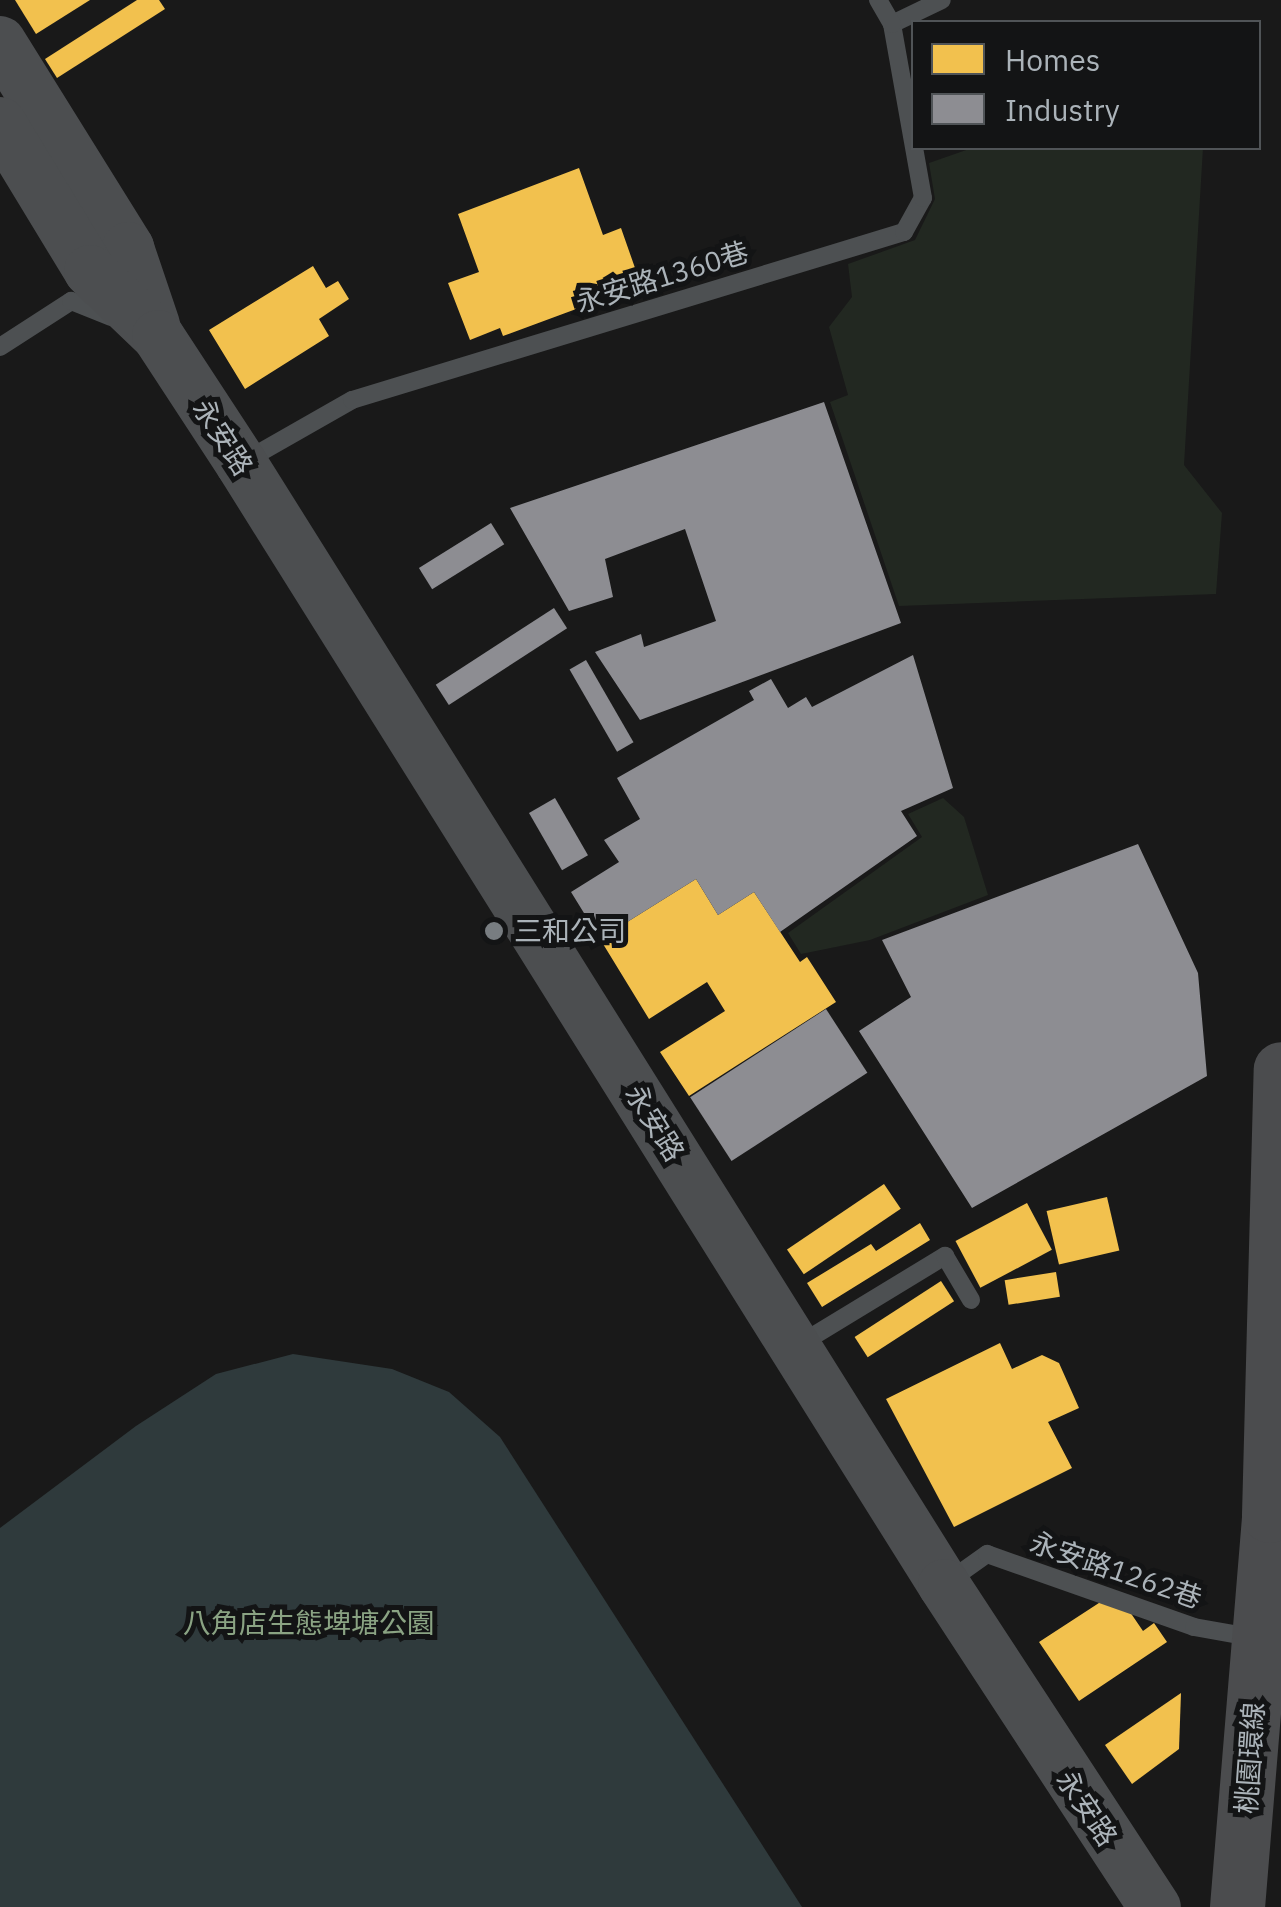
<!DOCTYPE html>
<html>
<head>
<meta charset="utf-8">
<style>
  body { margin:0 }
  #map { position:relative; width:1281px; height:1907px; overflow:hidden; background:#191919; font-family:"IBM Plex Sans","Noto Sans TC",sans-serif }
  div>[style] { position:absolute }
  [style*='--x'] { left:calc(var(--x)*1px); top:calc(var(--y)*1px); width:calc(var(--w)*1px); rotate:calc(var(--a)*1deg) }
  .green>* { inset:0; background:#222821 }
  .water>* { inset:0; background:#2f3a3c }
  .homes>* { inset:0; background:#f2c14e; transform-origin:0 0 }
  .industry>* { inset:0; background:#8d8d92; transform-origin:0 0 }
  .lane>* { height:18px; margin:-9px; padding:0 9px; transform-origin:9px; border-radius:9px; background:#4d5052 }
  .secondary>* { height:52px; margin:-26px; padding:0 26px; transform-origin:26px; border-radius:26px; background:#4c4e50 }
  .highway-bridge>* { height:55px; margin:-27.5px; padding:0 27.5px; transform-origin:27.5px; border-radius:27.5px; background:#4b4c4e }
  .dots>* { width:28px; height:28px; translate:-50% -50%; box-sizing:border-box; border:5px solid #131415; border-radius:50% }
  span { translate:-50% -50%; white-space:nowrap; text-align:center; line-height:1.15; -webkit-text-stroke:10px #131415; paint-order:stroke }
  .street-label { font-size:28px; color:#abb3b9 }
  .poi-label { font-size:28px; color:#abb3b9 }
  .left { translate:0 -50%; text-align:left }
  .park-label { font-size:28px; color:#8aa383 }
  .legend { position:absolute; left:911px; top:20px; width:350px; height:130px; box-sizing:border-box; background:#131415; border:2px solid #505457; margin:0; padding:12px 18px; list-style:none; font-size:30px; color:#abb3b9 }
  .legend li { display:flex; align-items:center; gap:20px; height:50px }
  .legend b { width:50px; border:2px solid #505457 }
</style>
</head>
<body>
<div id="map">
  <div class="green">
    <div style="clip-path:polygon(972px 148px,1203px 148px,1184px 465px,1222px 513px,1216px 594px,899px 606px,830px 402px,848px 395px,829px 327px,852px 297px,848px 264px,915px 240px,935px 199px,929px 163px)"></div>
    <div style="clip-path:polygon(943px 798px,964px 817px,988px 895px,870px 940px,801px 954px,788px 933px,922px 837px,908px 814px)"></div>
  </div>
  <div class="water">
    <div style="clip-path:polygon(293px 1354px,392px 1369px,449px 1392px,500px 1437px,802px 1907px,0 1907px,0 1528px,136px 1426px,216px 1374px)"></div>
  </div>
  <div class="homes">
    <div style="clip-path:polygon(15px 0,90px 0,36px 34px)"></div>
    <div style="clip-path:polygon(137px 0,159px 0,165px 9px,57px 78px,45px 59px)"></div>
    <div style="clip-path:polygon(579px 168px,603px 235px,621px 228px,641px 285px,503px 336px,500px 328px,470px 340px,448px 283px,479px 272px,458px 214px)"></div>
    <div style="clip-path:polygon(313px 266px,326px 288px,338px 281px,349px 299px,319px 319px,329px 336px,245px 389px,209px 330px)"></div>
    <div style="clip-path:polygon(696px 879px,718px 915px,754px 892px,800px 962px,807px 957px,836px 1002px,689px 1096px,660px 1052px,725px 1011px,707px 982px,649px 1019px,600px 939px)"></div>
    <div style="left:884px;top:1184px;width:30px;height:117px;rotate:56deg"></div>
    <div style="left:1107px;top:1197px;width:55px;height:62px;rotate:77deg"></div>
    <div style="left:1027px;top:1203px;width:53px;height:81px;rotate:62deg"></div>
    <div style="clip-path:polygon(920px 1223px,930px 1240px,822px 1307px,807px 1283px,871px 1244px,876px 1251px)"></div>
    <div style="left:1056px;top:1272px;width:25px;height:52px;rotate:81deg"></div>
    <div style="left:941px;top:1281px;width:24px;height:103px;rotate:57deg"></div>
    <div style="clip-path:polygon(1000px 1343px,1012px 1369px,1042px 1355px,1059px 1363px,1079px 1408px,1048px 1422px,1072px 1468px,954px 1527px,886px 1399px)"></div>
    <div style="clip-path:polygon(1102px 1601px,1130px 1612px,1143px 1631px,1154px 1623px,1167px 1642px,1079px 1701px,1039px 1642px)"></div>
    <div style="clip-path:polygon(1181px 1693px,1179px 1749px,1132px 1784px,1105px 1745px)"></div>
  </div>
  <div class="industry">
    <div style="clip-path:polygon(824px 402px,901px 623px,640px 720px,595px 652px,641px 634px,644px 647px,716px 621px,685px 529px,605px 559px,613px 597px,569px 611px,510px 508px)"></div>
    <div style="left:491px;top:523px;width:25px;height:85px;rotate:58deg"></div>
    <div style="left:554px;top:608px;width:24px;height:141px;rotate:57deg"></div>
    <div style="clip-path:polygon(913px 655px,953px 788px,901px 811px,917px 836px,780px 932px,754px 892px,718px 915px,696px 879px,600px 939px,571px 892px,619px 862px,604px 840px,640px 819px,617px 778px,754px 700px,749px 691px,771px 679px,788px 708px,806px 697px,812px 707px)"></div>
    <div style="left:586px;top:660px;width:95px;height:19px;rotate:60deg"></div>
    <div style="left:555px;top:798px;width:66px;height:30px;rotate:60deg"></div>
    <div style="clip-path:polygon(1138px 844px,1198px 973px,1207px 1076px,972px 1208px,859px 1031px,911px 997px,882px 940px)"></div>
    <div style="left:826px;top:1009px;width:76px;height:162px;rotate:57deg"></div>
  </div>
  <div class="lane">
    <div style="--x:892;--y:24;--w:55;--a:-25.6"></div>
    <div style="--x:0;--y:347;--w:85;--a:-32.9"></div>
    <div style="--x:71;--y:301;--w:43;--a:21.8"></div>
    <div style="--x:245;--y:461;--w:123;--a:-29.7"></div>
    <div style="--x:352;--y:400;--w:577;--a:-16.93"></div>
    <div style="--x:904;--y:232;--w:39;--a:-61"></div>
    <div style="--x:923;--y:198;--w:177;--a:-100.1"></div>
    <div style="--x:892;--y:24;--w:28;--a:-120"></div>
    <div style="--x:800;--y:1344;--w:170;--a:-31.3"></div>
    <div style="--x:945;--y:1256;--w:51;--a:59.4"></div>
    <div style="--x:949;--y:1581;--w:47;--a:-35.4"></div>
    <div style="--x:987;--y:1554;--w:219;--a:19.4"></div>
    <div style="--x:1194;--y:1627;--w:58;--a:10"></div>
  </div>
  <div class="secondary">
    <div style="--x:0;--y:42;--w:243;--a:58.1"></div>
    <div style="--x:128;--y:248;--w:81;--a:71.3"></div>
    <div style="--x:0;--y:123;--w:173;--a:58.7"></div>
    <div style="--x:90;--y:271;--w:94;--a:43.7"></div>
    <div style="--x:158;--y:336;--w:152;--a:56.8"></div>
    <div style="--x:241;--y:463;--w:1324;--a:57.93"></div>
    <div style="--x:944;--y:1585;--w:385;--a:56.8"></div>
  </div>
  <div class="highway-bridge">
    <div style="--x:1237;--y:1907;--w:393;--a:-85.3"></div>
    <div style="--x:1269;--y:1515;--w:446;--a:-88.5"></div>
  </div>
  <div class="dots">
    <div style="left:494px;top:931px;background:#787d81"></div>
  </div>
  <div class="street-label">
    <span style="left:662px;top:277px;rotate:-17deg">永安路1360巷</span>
    <span style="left:223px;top:437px;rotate:57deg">永安路</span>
    <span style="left:655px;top:1123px;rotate:58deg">永安路</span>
    <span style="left:1116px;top:1570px;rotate:19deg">永安路1262巷</span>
    <span style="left:1250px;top:1758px;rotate:-86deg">桃園環線</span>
    <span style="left:1087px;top:1808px;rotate:56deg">永安路</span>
  </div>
  <div class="poi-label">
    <span class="left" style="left:514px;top:931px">三和公司</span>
  </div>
  <div class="park-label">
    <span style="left:309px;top:1623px">八角店生態埤塘公園</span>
  </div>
  <ul class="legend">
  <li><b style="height:28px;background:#f2c14e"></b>Homes</li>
  <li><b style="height:28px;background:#8d8d92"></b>Industry</li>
  </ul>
</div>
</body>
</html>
